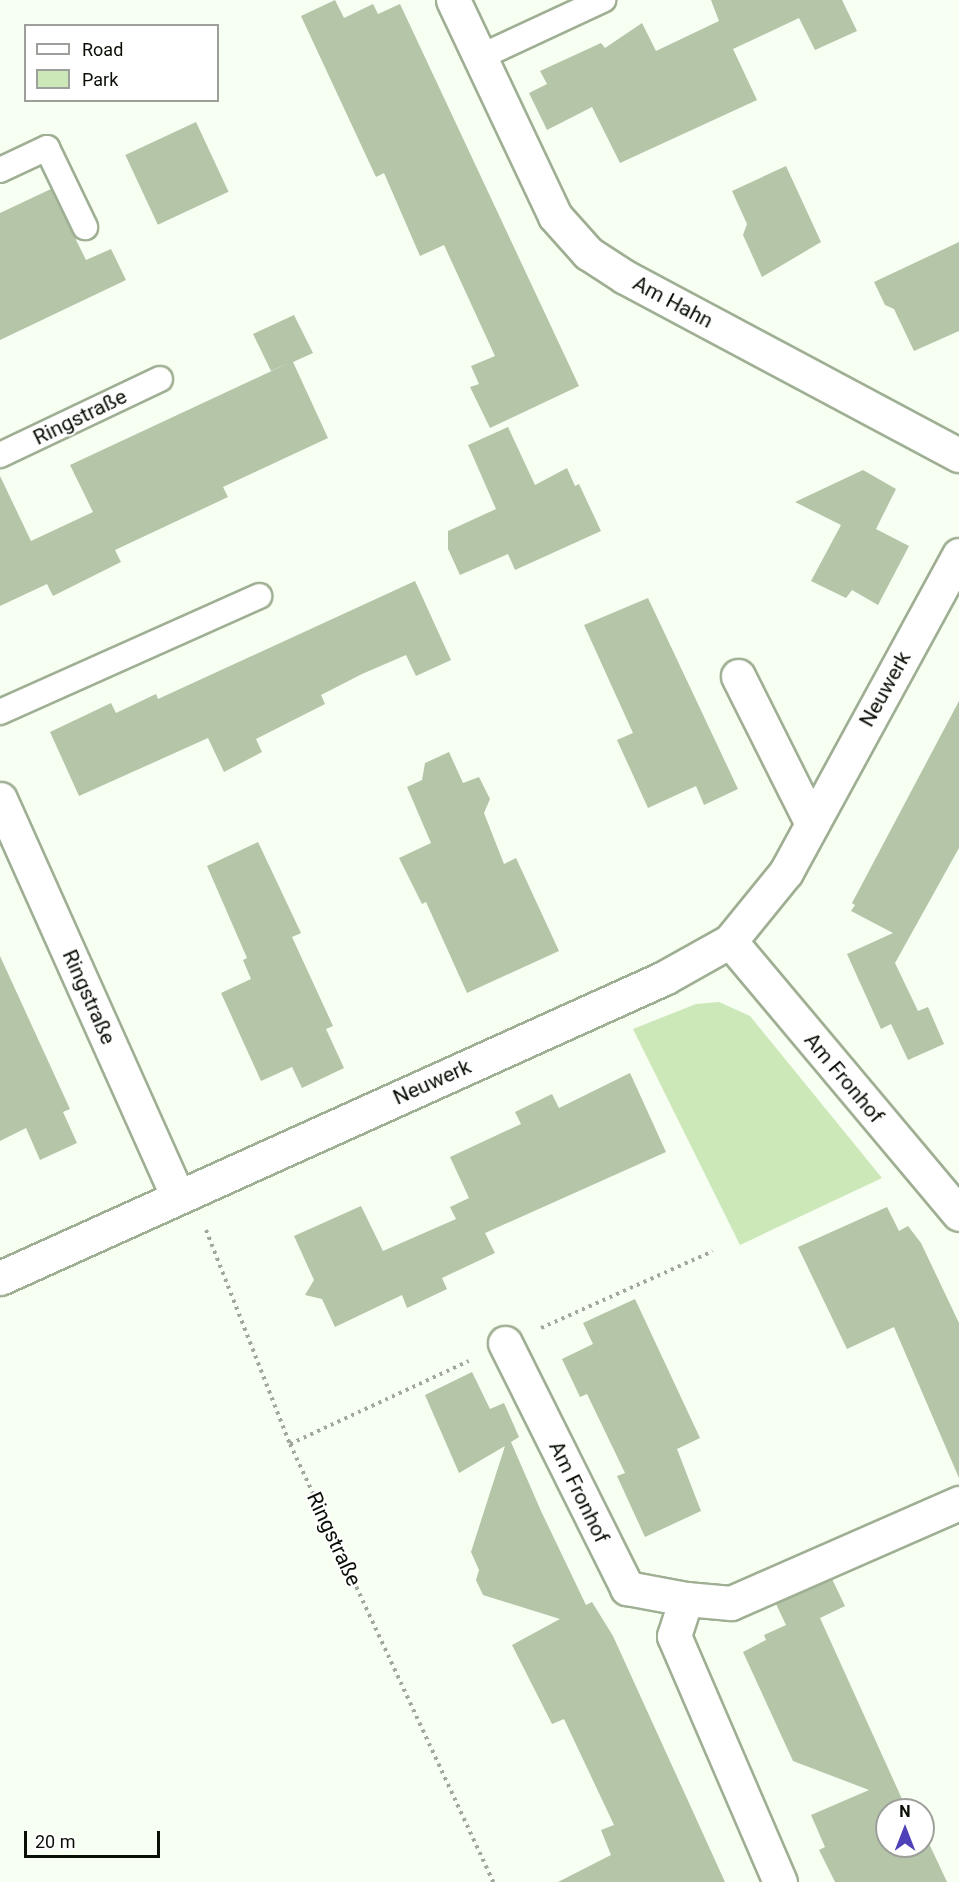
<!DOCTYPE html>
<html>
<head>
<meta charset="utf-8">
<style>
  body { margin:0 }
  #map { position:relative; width:959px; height:1882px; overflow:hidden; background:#f7fef2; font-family:Roboto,sans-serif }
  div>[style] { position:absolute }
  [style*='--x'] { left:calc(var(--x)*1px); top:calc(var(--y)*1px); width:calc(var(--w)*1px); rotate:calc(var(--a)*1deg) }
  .green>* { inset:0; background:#cce8b8 }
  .building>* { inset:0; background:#b4c5a8; transform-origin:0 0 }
  .path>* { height:4px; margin-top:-2px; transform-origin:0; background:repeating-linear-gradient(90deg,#a1a79c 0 3px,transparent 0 7.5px) }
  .roads { filter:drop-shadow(2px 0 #9faf93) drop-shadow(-2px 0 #9faf93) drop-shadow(0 2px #9faf93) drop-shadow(0 -2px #9faf93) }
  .lane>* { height:24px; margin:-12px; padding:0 12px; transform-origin:12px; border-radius:12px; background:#fff }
  .street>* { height:33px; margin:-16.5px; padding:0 16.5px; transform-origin:16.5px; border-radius:16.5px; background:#fff }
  span { translate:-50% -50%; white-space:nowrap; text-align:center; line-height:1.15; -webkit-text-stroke:4.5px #fff; paint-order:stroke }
  .street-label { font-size:21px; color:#090f05 }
  .legend { position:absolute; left:24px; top:24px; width:195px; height:78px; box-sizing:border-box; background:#fff; border:2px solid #9d9f9b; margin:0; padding:8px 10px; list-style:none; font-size:18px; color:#090f05 }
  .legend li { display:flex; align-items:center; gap:12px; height:30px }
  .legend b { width:30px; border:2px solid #9d9f9b }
  .north { position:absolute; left:875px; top:1798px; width:60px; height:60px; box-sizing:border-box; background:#fff; border:2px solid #9d9f9b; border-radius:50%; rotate:0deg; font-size:16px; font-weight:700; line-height:24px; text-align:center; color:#090f05 }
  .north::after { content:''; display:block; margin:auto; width:21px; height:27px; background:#4f41b8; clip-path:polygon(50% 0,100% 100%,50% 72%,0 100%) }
  .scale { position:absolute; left:24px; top:1831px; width:136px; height:27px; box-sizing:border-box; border:3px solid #090f05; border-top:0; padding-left:8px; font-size:18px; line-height:21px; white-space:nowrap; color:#090f05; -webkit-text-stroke:4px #fff; paint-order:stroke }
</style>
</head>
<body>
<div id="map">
  <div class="green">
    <div style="clip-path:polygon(719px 1002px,750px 1016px,882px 1178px,740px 1245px,633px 1029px,696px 1004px)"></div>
  </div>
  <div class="building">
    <div style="clip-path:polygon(335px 0,344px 18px,373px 4px,378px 14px,400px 4px,579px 386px,490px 428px,470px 387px,479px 384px,471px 366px,495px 356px,444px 245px,420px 256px,384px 173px,376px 177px,301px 16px)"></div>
    <div style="clip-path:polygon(711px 0,842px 0,857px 31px,815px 50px,799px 18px,733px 49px,757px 100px,620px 163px,592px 107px,547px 130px,529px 93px,547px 84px,540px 71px,601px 43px,605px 48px,642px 23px,656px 51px,719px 21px)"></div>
    <div style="left:196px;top:122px;width:77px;height:78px;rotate:65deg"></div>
    <div style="clip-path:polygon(786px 166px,821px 242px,762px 277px,743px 235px,747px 224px,732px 191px)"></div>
    <div style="clip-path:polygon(51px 189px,86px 260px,111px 249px,126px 280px,0 340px,0 213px)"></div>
    <div style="clip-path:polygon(959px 242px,959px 331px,914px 351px,894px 309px,885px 305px,874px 282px)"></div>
    <div style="clip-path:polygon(294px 315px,313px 353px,293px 362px,328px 438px,223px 487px,228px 497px,115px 550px,121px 562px,53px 596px,47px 584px,0 606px,0 476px,31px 541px,93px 512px,70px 465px,291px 362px,271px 371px,253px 334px)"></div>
    <div style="clip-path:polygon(508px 427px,535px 485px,567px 468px,575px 486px,579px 484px,601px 531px,515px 570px,508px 554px,460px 575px,448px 549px,448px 531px,496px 509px,468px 445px)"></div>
    <div style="clip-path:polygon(863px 470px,896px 489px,876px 529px,909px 546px,878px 605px,852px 590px,846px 598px,811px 581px,841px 525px,795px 502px)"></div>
    <div style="clip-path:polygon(415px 581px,451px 660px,416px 676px,406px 655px,362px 674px,321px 695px,325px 704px,256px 739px,262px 752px,224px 772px,208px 738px,79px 796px,50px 732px,111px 703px,116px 713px,156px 694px,158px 699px)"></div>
    <div style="clip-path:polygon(648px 598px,738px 789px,704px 805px,696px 786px,648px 808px,617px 740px,633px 733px,584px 625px)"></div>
    <div style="clip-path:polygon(959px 701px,959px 848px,895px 963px,918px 1011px,928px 1007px,944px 1044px,908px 1060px,891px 1024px,881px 1029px,847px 954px,893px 933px,851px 911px,855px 905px,852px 903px)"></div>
    <div style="clip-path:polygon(449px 752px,463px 783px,479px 777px,490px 799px,484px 813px,504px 864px,516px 858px,559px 951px,467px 993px,426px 902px,422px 904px,399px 858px,431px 843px,407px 787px,422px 780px,425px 763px)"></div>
    <div style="clip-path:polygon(258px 842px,301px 933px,292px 937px,333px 1026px,326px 1029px,344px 1068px,302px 1088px,292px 1067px,261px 1081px,221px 993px,251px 979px,243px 960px,247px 958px,207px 866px)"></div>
    <div style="clip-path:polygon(0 956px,70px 1109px,63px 1112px,77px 1143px,40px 1160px,26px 1128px,0 1141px)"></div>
    <div style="clip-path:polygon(630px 1073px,666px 1152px,485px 1233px,495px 1253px,442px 1278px,447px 1289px,407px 1308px,402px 1295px,335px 1327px,322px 1299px,305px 1295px,314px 1280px,294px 1236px,361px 1206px,383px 1251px,456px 1219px,450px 1207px,469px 1198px,450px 1157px,521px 1124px,515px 1112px,552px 1094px,559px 1108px)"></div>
    <div style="clip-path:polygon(887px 1207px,899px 1231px,908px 1226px,921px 1243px,959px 1323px,959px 1478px,894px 1327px,847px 1349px,798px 1247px)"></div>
    <div style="clip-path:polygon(635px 1299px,700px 1438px,677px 1449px,701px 1511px,645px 1537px,617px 1476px,625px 1473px,587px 1394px,580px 1397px,562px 1359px,593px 1344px,583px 1323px)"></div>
    <div style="clip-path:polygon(472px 1372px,490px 1409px,504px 1403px,519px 1437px,511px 1442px,541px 1511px,586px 1605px,592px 1602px,613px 1636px,725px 1882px,558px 1882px,611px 1855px,601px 1830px,614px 1825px,564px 1719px,552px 1724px,512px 1645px,560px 1619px,483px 1595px,476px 1580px,479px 1570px,471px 1552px,505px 1446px,459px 1473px,425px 1395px)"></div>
    <div style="clip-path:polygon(832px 1579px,845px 1606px,820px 1618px,907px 1810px,887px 1810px,887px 1846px,923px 1846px,925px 1835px,947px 1882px,835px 1882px,819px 1850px,825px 1847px,811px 1815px,869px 1790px,793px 1761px,743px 1652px,766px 1640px,764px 1635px,786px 1625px,776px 1604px)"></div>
  </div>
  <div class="path">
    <div style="--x:206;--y:1230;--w:230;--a:68.6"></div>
    <div style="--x:290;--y:1444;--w:483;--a:65.1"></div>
    <div style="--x:541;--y:1328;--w:188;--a:-24.1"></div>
    <div style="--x:290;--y:1444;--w:197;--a:-24.9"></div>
  </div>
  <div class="roads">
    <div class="lane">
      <div style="--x:480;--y:57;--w:136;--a:-24.9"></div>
      <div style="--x:0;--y:170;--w:52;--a:-25.1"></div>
      <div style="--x:47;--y:148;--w:88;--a:64.3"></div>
      <div style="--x:0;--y:455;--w:177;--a:-25.4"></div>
      <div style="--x:0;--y:712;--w:284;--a:-24.1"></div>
    </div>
    <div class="street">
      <div style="--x:453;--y:0;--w:239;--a:64.7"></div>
      <div style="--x:555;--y:216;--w:50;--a:48.3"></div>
      <div style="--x:588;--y:253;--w:44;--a:33"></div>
      <div style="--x:625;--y:277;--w:378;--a:28.1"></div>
      <div style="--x:738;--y:676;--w:165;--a:63.4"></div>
      <div style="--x:0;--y:799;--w:435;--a:65.9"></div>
      <div style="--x:730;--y:941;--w:356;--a:50"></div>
      <div style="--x:0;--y:1278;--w:729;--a:-24.31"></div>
      <div style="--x:664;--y:978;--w:76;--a:-29.3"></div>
      <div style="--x:730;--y:941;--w:89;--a:-50.9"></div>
      <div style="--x:786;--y:872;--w:361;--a:-61.4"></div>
      <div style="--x:505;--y:1343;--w:274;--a:63.5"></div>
      <div style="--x:627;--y:1588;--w:60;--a:10.6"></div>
      <div style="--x:780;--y:1882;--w:268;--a:-113.3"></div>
      <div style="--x:674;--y:1636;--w:39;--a:-72"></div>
      <div style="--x:686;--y:1599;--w:45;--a:5.1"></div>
      <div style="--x:731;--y:1603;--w:249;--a:-23.7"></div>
    </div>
  </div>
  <div class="street-label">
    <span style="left:673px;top:302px;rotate:28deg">Am Hahn</span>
    <span style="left:80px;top:417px;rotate:-26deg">Ringstraße</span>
    <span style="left:885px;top:689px;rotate:-61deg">Neuwerk</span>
    <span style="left:89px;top:997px;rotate:66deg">Ringstraße</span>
    <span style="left:844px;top:1078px;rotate:50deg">Am Fronhof</span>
    <span style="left:432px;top:1082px;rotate:-24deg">Neuwerk</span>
    <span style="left:579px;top:1492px;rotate:64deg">Am Fronhof</span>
    <span style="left:334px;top:1539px;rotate:65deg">Ringstraße</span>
  </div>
  <ul class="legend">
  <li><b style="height:8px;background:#fff"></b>Road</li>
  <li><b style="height:16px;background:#cce8b8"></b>Park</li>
  </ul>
  <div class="north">N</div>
  <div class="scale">20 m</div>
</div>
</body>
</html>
